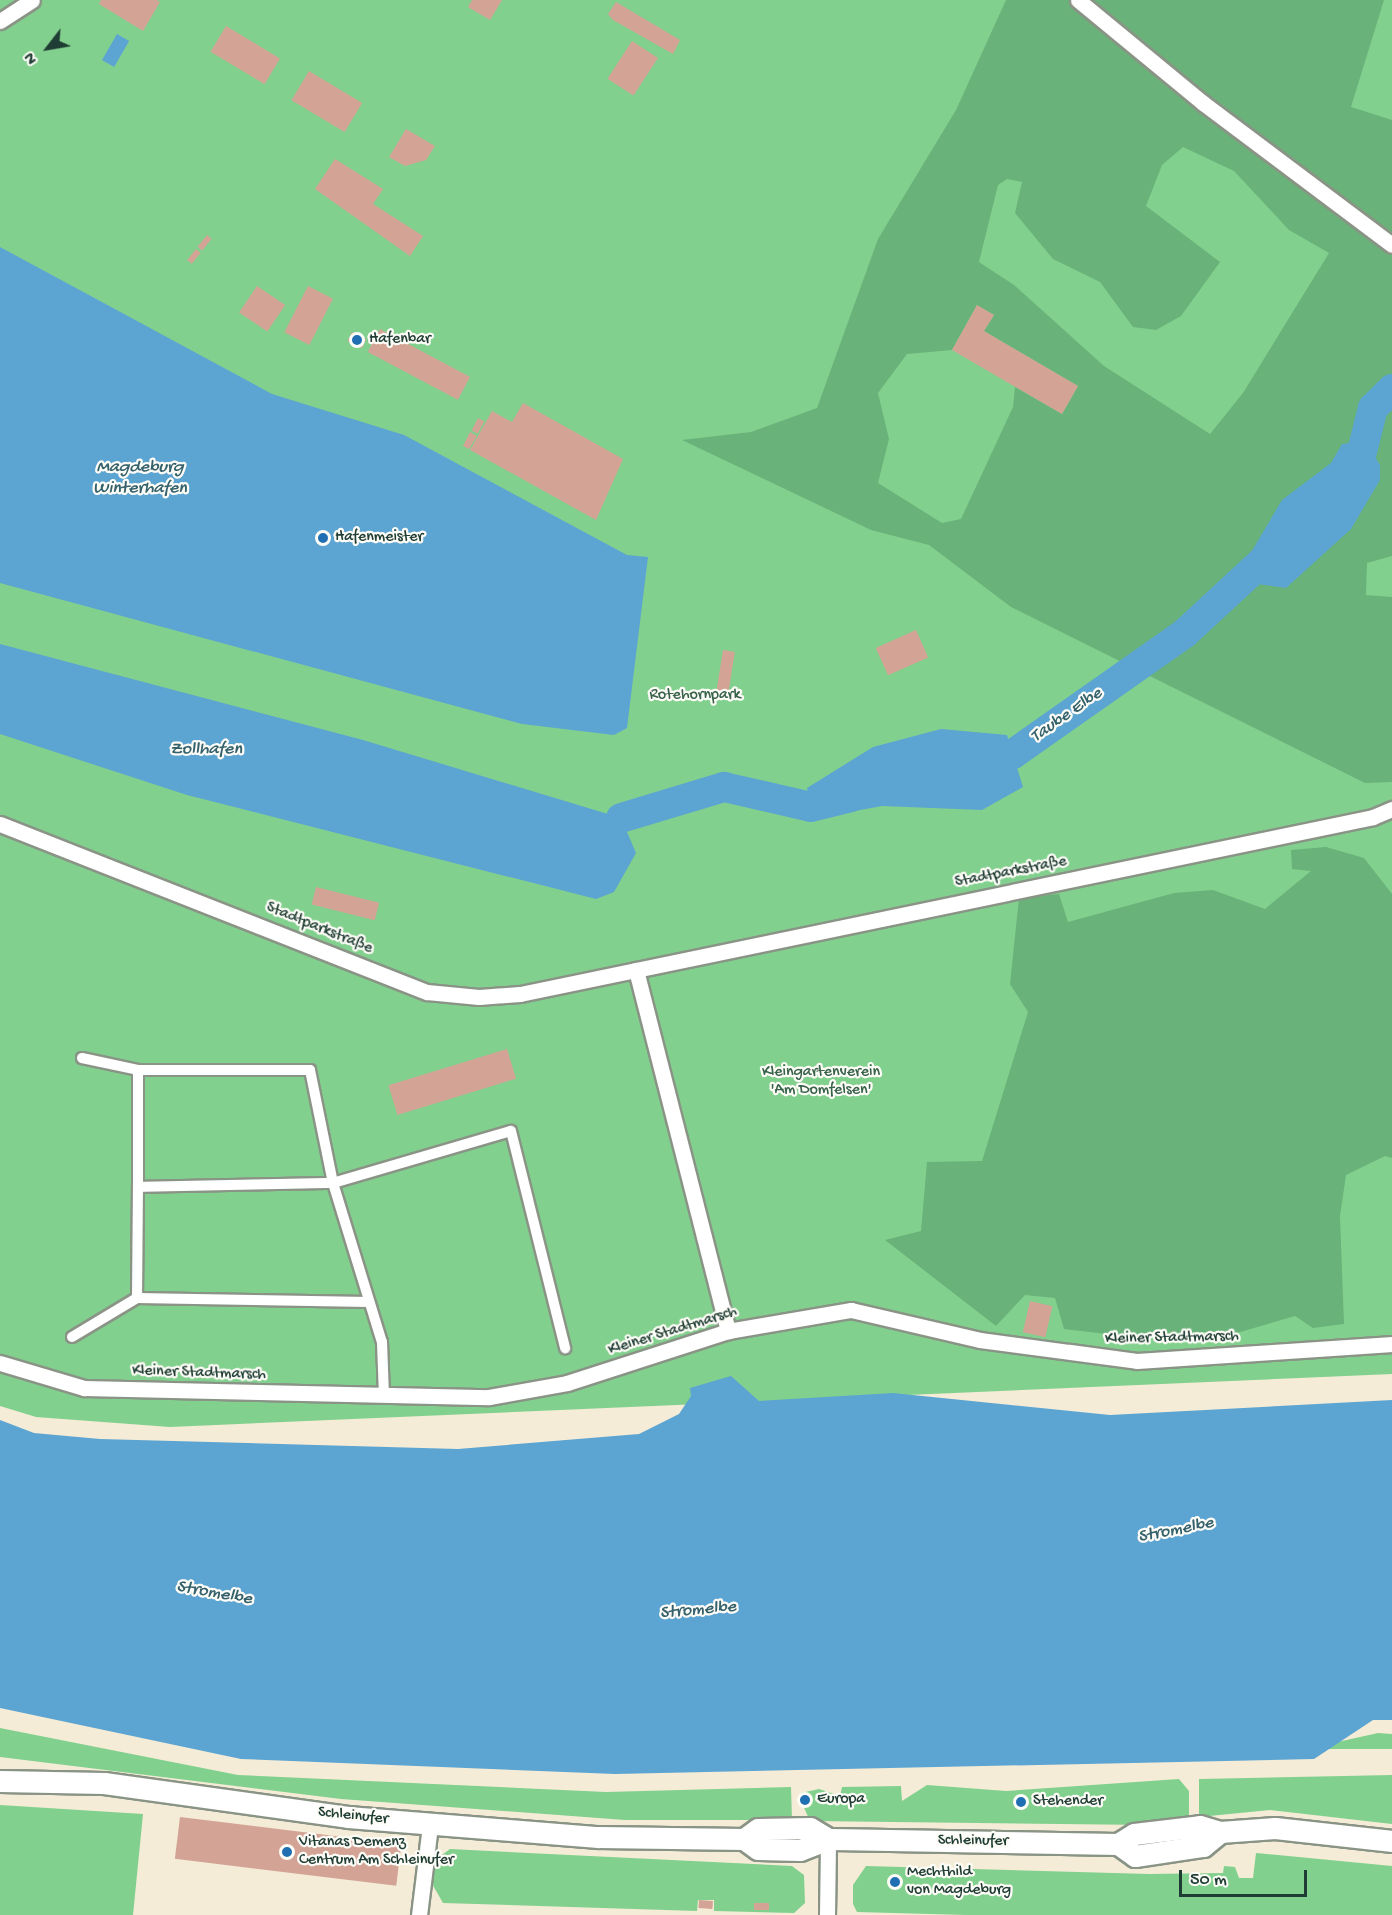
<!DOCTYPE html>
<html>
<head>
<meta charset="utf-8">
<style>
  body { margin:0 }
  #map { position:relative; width:1392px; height:1915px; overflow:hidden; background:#f4ecd7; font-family:"Gochi Hand",sans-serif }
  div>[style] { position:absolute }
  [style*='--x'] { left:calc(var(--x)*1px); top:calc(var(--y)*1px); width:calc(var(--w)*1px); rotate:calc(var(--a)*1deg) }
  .green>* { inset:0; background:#82d08e }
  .forest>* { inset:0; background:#69b279 }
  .water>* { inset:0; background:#5ca4d2; transform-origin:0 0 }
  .river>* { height:30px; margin:-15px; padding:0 15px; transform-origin:15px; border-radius:15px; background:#5ca4d2 }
  .building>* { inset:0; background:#d3a395; transform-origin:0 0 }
  .roads { filter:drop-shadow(2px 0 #8a9486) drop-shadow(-2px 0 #8a9486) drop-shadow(0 2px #8a9486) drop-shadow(0 -2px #8a9486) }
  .pedestrian>* { height:10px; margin:-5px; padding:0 5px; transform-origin:5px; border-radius:5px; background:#fff }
  .minor>* { height:15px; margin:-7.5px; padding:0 7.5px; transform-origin:7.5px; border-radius:7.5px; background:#fff }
  .secondary>* { height:21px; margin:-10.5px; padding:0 10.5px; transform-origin:10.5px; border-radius:10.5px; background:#fff }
  .dots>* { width:16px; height:16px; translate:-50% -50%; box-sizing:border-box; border:3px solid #fdfcf7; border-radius:50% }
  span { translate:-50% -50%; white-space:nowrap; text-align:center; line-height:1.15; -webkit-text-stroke:4.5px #fdfcf7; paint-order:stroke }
  .poi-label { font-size:16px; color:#1f3d34 }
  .left { translate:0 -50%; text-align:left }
  .park-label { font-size:16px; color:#38624a }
  .street-label { font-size:16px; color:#1f3d34 }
  .water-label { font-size:18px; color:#34616b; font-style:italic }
  .north { position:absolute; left:18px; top:18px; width:60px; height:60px; -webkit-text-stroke:4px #fdfcf7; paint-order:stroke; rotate:239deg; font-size:16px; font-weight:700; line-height:24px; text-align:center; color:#1f3d34 }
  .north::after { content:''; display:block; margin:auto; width:21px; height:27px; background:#1f3d34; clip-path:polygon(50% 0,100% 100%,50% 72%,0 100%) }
  .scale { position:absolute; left:1179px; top:1870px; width:128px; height:27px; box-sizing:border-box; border:3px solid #1f3d34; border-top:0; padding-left:8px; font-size:18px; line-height:21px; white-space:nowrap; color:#1f3d34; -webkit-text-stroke:4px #fdfcf7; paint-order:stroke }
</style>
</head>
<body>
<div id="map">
  <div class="green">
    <div style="clip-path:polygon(0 0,1392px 0,1392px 1374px,170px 1427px,36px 1417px,0 1406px)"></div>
    <div style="clip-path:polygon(0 1728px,238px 1775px,606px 1792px,791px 1787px,792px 1820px,625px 1820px,341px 1799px,0 1757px)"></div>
    <div style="clip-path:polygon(1378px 1733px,1392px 1734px,1392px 1749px,1306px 1749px)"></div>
    <div style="clip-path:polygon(1392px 1775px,1392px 1824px,1270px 1810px,1199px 1817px,1199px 1779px)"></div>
    <div style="clip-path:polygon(1179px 1779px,1189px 1791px,1189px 1819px,1148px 1825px,810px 1821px,801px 1801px,801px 1793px,819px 1789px,840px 1796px,842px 1787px,901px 1786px,902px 1801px,927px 1785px,1006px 1791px)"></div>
    <div style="clip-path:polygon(0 1805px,143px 1814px,133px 1915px,0 1915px)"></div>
    <div style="clip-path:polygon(450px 1849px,792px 1866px,804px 1875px,805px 1903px,794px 1913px,714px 1911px,714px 1900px,698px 1900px,697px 1911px,443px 1903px,431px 1882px,438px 1858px)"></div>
    <div style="clip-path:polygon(1256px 1853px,1392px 1866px,1392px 1915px,966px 1915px,857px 1912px,853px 1904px,853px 1885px,866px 1866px,1149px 1874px,1223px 1873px,1224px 1866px,1235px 1867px,1239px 1878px,1253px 1878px)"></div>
  </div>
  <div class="forest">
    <div style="clip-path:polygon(evenodd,1006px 0,1384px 0,1351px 107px,1392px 120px,1392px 556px,1367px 563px,1366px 595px,1392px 597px,1392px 782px,1365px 783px,1011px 607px,929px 545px,871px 530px,682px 440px,751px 432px,817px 408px,878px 239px,956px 110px,1006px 0,1183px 147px,1234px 171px,1289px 230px,1329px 253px,1243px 393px,1210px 434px,1104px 366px,1014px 285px,979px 262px,998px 185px,1007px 179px,1022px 182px,1015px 213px,1053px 259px,1100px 282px,1133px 327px,1156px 330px,1181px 316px,1220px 262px,1146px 206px,1162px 165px,1183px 147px,1006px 0,977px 305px,994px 315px,984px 331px,1078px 386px,1062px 414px,1015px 387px,1013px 407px,961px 519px,942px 523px,878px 483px,889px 439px,878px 393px,907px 354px,952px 350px,977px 305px)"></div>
    <div style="clip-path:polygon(1326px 847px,1364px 858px,1392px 894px,1392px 1158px,1385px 1156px,1346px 1175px,1340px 1216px,1344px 1324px,1313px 1328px,1295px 1316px,1223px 1337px,1205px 1332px,1124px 1336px,1064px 1329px,1055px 1298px,1025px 1295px,996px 1326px,885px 1240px,921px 1231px,927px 1162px,982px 1161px,1028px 1012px,1010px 984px,1019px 898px,1059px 894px,1068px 922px,1174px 893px,1213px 890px,1265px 909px,1311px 871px,1292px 869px,1291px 850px)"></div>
  </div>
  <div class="water">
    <div style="left:117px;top:34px;width:14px;height:30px;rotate:30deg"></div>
    <div style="clip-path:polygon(0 247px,272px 394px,404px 435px,627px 555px,648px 557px,627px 728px,614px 735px,522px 724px,0 583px)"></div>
    <div style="clip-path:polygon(1366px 441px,1380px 465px,1380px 480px,1351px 529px,1286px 588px,1250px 583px,1243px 566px,1282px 500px,1331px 463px,1342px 444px)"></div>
    <div style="clip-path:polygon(0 644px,363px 740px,621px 818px,636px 853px,614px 892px,596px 899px,187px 795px,0 734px)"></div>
    <div style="clip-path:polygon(941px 729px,1007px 735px,1023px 787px,982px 810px,882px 806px,828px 816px,811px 807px,807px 788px,873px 747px)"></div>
    <div style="clip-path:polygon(731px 1376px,759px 1401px,893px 1393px,1110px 1415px,1392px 1400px,1392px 1720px,1373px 1720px,1314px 1759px,615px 1774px,241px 1759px,0 1708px,0 1420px,34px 1433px,100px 1439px,458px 1449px,639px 1434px,679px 1414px,691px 1396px,690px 1388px)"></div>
  </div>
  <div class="river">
    <div style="--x:1347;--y:476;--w:17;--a:-45"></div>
    <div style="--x:1359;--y:464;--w:58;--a:-76"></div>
    <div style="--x:1373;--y:408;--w:27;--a:-45"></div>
    <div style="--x:973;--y:764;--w:41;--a:-14"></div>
    <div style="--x:1013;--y:754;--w:210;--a:-35.1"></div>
    <div style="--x:1185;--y:633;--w:127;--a:-42.8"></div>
    <div style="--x:621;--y:818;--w:108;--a:-16.8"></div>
    <div style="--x:724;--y:787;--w:89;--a:12.9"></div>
    <div style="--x:811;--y:807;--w:41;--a:-14"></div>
  </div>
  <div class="building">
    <div style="clip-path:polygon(101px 0,157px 0,160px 2px,143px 31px,99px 4px)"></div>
    <div style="clip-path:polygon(472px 0,502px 0,490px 20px,468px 7px)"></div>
    <div style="clip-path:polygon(616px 2px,680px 40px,673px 54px,613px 20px,608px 14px)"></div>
    <div style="left:226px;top:26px;width:63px;height:30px;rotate:31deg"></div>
    <div style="left:632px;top:41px;width:31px;height:45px;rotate:33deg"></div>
    <div style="left:309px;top:71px;width:62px;height:34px;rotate:31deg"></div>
    <div style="clip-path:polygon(406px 129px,435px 146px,426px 160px,405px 166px,389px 157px)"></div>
    <div style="clip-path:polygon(335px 159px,383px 189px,373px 204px,423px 236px,410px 256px,315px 189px)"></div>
    <div style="left:207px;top:235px;width:6px;height:15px;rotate:39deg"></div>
    <div style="left:196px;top:249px;width:6px;height:14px;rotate:39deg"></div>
    <div style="left:257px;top:286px;width:34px;height:32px;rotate:34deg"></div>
    <div style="left:308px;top:286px;width:28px;height:52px;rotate:27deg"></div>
    <div style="clip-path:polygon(977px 305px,994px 315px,984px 331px,1078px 386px,1062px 414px,952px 350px)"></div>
    <div style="left:380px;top:329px;width:102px;height:26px;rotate:28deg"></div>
    <div style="left:352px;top:332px;width:16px;height:10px;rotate:27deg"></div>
    <div style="clip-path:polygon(523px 403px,623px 459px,596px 520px,470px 450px,492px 411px,512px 422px)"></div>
    <div style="left:478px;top:418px;width:7px;height:14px;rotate:27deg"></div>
    <div style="clip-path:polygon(470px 432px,477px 436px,469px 449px,463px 446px)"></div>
    <div style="left:321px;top:532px;width:9px;height:7px;rotate:32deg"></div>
    <div style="left:916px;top:630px;width:30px;height:44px;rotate:66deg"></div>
    <div style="left:723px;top:650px;width:12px;height:45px;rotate:9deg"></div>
    <div style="left:316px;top:887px;width:65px;height:18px;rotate:14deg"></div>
    <div style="left:507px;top:1049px;width:31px;height:124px;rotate:73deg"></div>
    <div style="left:1030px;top:1301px;width:23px;height:32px;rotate:13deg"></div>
    <div style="left:180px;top:1817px;width:223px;height:42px;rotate:7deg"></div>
    <div style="left:699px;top:1900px;width:14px;height:8px;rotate:4deg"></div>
    <div style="left:754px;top:1903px;width:15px;height:7px"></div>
  </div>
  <div class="roads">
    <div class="pedestrian">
      <div style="--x:82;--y:1058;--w:57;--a:12.1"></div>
      <div style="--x:138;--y:1070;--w:172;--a:0"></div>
      <div style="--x:310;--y:1070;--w:115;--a:78.5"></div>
      <div style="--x:333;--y:1183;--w:166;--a:72.9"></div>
      <div style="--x:382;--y:1342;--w:55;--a:87.9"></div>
      <div style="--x:138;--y:1187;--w:117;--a:-90"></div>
      <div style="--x:137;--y:1298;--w:232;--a:1"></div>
      <div style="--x:72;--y:1337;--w:76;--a:-31"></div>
      <div style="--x:137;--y:1298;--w:111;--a:-89.5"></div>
      <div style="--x:138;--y:1187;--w:195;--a:-1.2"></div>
      <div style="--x:333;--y:1183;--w:185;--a:-16.3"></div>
      <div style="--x:511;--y:1131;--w:224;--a:76"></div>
    </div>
    <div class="minor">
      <div style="--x:1078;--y:0;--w:162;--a:39.5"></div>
      <div style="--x:1203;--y:103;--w:236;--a:36.9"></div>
      <div style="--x:0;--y:21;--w:38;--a:-33"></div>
      <div style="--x:0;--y:824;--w:459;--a:21.5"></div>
      <div style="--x:427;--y:992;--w:52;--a:5.5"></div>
      <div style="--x:479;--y:997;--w:41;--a:-4.2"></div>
      <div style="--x:520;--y:994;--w:871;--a:-11.72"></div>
      <div style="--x:1373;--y:817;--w:21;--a:-23"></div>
      <div style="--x:636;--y:970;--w:373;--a:75.7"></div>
      <div style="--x:0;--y:1363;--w:88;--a:16.6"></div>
      <div style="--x:84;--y:1388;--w:405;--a:1.3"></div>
      <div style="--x:489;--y:1397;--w:79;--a:-10.2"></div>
      <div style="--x:567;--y:1383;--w:169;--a:-17.9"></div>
      <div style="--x:728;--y:1331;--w:125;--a:-9.7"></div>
      <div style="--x:851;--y:1310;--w:132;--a:13.1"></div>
      <div style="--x:980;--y:1340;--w:158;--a:7.6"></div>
      <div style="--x:1137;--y:1361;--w:256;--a:-3.8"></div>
      <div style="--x:419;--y:1915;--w:91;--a:-83"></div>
      <div style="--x:827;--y:1915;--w:76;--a:-89.2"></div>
    </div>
    <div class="secondary">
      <div style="--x:0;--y:1781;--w:104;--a:1.1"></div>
      <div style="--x:104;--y:1783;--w:246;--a:7.9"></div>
      <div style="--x:348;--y:1817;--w:251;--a:4.6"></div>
      <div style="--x:598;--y:1837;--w:146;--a:0.8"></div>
      <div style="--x:744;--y:1839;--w:17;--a:-36"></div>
      <div style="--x:758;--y:1829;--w:52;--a:-1.1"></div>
      <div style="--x:810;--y:1828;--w:21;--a:31"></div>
      <div style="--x:828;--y:1839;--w:290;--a:1"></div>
      <div style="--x:1118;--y:1844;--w:21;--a:35"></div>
      <div style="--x:1135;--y:1856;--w:69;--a:-8.4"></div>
      <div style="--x:1203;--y:1846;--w:22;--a:-39"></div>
      <div style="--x:744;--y:1839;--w:17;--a:36"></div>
      <div style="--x:758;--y:1849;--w:42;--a:1.4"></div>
      <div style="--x:800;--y:1850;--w:30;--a:-21"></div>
      <div style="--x:1118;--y:1844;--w:19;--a:-32"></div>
      <div style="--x:1134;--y:1834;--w:66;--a:-6.9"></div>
      <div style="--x:1200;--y:1826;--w:21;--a:17"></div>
      <div style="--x:1220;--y:1832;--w:55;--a:-4.2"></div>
      <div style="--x:1275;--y:1828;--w:118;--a:6.3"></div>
    </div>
  </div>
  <div class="dots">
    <div style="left:357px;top:340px;background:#1f6fb2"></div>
    <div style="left:323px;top:538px;background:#1f6fb2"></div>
    <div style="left:805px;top:1800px;background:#1f6fb2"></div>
    <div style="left:1021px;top:1802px;background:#1f6fb2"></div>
    <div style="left:287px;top:1852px;background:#1f6fb2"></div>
    <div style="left:895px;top:1882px;background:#1f6fb2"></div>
  </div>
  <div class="poi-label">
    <span class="left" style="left:369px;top:340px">Hafenbar</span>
    <span class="left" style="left:335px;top:538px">Hafenmeister</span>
    <span class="left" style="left:817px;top:1800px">Europa</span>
    <span class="left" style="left:1033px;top:1802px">Stehender</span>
    <span class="left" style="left:299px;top:1852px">Vitanas Demenz<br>Centrum Am Schleinufer</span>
    <span class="left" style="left:907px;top:1882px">Mechthild<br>von Magdeburg</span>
  </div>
  <div class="park-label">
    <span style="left:695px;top:696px">Rotehornpark</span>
    <span style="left:821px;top:1082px">Kleingartenverein<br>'Am Domfelsen'</span>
  </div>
  <div class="street-label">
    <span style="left:1011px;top:873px;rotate:-11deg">Stadtparkstraße</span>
    <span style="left:319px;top:929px;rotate:22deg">Stadtparkstraße</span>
    <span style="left:673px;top:1332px;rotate:-17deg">Kleiner Stadtmarsch</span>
    <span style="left:1172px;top:1339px;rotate:-1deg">Kleiner Stadtmarsch</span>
    <span style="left:199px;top:1374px;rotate:2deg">Kleiner Stadtmarsch</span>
    <span style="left:353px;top:1817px;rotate:6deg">Schleinufer</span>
    <span style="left:973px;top:1842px;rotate:1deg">Schleinufer</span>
  </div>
  <div class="water-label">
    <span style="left:140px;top:479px">Magdeburg<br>Winterhafen</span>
    <span style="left:1067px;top:716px;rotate:-35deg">Taube Elbe</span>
    <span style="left:206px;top:750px">Zollhafen</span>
    <span style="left:1176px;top:1531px;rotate:-11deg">Stromelbe</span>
    <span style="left:214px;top:1594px;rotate:10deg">Stromelbe</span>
    <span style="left:698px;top:1611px;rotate:-5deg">Stromelbe</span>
  </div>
  <div class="north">N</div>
  <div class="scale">50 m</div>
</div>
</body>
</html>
